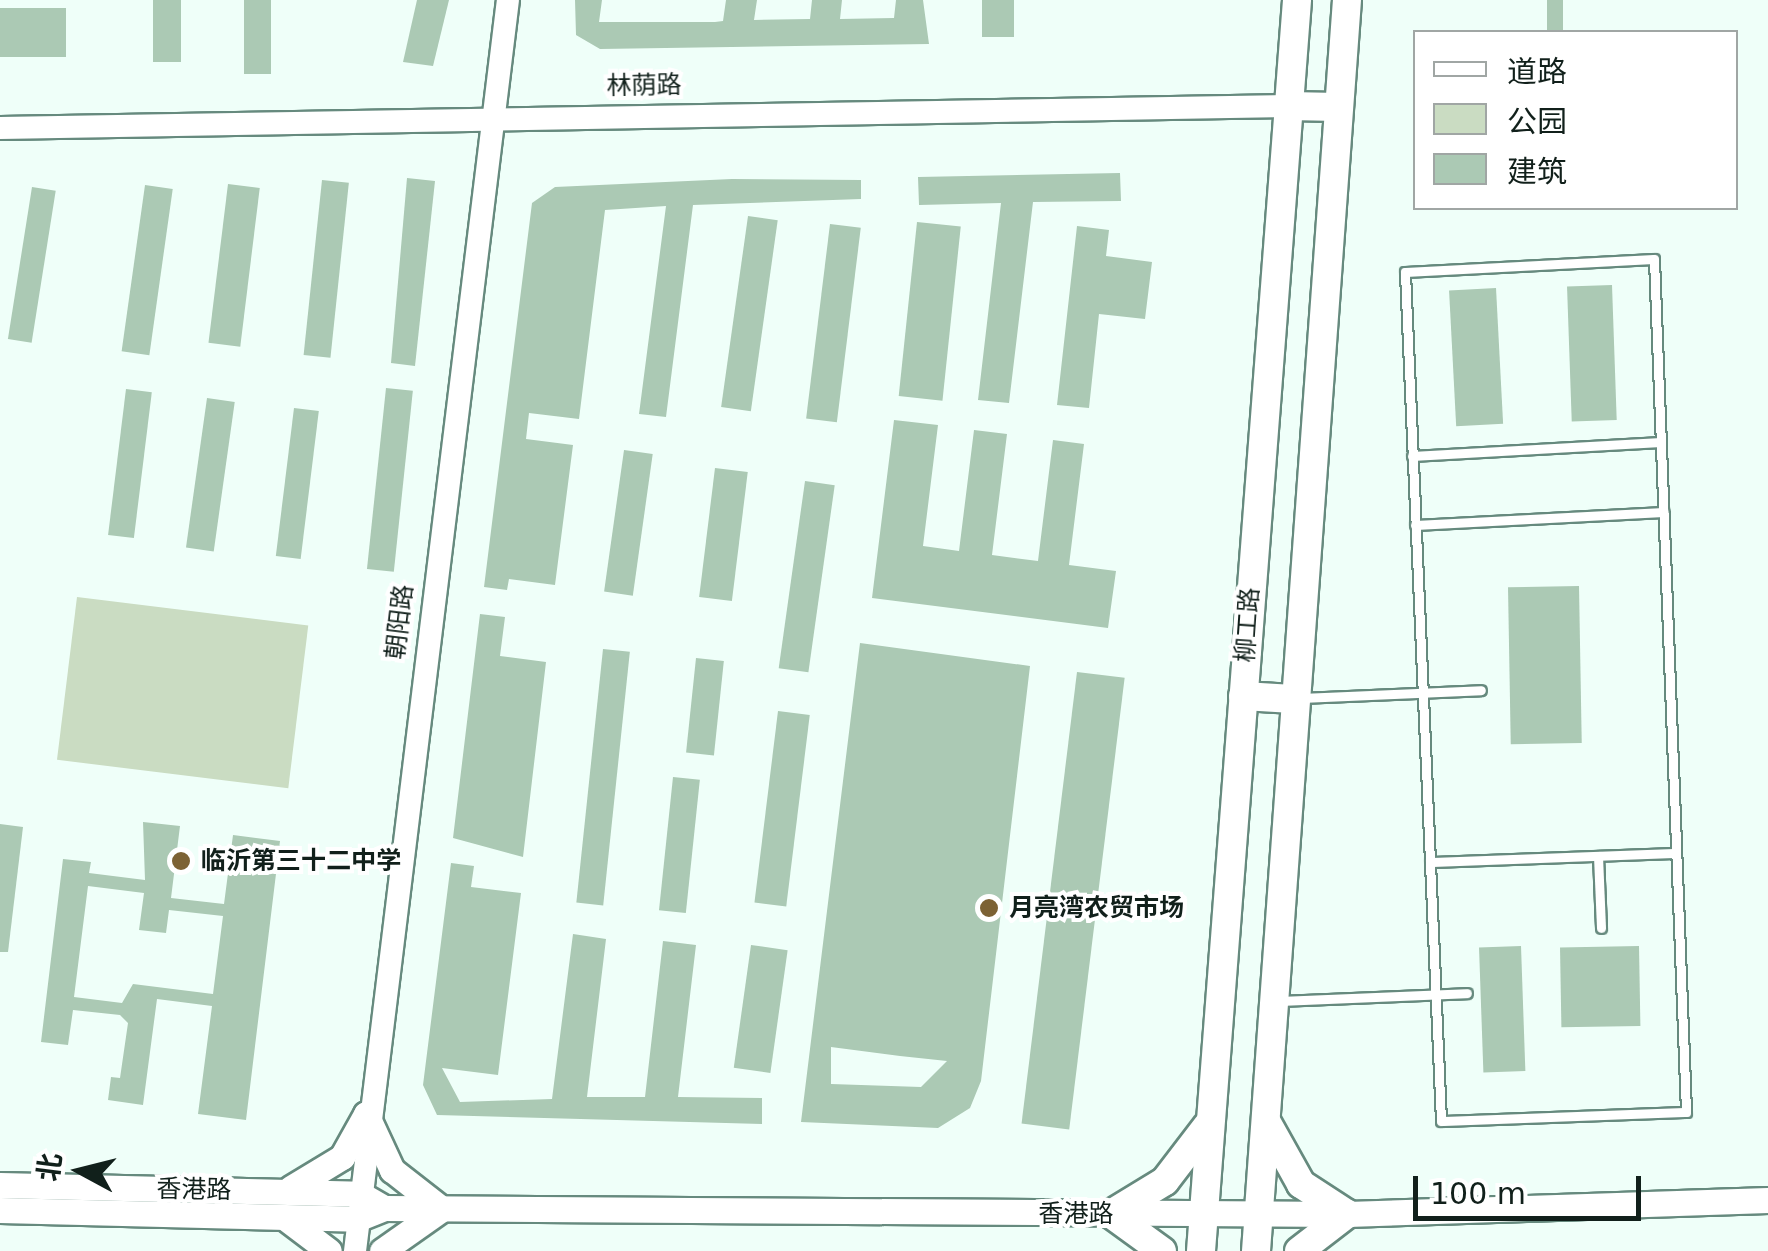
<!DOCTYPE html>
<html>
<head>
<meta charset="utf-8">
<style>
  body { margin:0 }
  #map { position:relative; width:1768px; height:1251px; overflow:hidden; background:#effff9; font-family:"DejaVu Sans","Noto Sans SC",sans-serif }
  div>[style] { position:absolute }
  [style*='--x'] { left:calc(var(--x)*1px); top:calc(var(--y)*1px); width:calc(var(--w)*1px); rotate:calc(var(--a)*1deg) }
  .green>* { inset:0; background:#cadcc2; transform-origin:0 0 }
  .building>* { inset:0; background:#abc9b4; transform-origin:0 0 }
  .roads { filter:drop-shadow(2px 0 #668a7e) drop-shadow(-2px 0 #668a7e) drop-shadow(0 2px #668a7e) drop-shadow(0 -2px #668a7e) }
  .service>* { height:9px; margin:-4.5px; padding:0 4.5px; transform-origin:4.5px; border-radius:4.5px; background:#fff }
  .tertiary>* { height:22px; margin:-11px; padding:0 11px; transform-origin:11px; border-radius:11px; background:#fff }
  .secondary>* { height:25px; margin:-12.5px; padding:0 12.5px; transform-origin:12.5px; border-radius:12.5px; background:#fff }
  .primary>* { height:28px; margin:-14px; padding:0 14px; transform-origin:14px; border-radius:14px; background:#fff }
  .dots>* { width:28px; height:28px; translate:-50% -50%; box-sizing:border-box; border:5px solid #fff; border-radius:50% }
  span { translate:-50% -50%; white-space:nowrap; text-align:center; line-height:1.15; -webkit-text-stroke:8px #fff; paint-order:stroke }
  .street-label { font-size:25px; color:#11201b }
  .poi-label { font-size:25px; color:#11201b; font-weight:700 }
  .left { translate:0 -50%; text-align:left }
  .legend { position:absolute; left:1413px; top:30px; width:325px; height:180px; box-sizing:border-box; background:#fff; border:2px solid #a0a6a4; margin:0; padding:12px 18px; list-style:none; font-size:30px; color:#11201b }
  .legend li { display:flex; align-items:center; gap:20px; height:50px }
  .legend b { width:50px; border:2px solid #a0a6a4 }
  .north { position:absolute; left:30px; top:1121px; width:100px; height:100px; -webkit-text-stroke:8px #fff; paint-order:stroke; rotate:277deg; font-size:28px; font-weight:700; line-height:40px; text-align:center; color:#11201b }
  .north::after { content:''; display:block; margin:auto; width:35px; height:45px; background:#11201b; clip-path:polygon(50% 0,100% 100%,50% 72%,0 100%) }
  .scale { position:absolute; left:1413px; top:1176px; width:228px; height:45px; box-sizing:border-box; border:5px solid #11201b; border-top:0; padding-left:12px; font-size:30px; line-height:35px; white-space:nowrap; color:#11201b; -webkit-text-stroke:8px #fff; paint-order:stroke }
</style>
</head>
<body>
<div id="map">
  <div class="green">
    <div style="left:77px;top:597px;width:233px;height:164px;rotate:7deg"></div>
  </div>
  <div class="building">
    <div style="left:153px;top:0;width:28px;height:62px"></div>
    <div style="left:244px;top:0;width:27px;height:74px"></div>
    <div style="clip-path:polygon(417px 0,449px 0,433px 66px,403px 62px)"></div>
    <div style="clip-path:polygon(575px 0,602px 0,599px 22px,715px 22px,723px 21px,726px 0,757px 0,754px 20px,810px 19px,812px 0,842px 0,840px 19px,894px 18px,896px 0,923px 0,929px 44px,600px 49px,576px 35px)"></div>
    <div style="left:982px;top:0;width:32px;height:37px"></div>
    <div style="left:1547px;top:0;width:16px;height:32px"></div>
    <div style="left:66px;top:8px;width:49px;height:66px;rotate:90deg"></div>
    <div style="clip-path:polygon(1120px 173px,1121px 201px,1033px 202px,1009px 403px,978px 400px,1001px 203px,919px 205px,918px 177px)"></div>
    <div style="clip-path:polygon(407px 178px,435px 181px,415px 366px,391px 363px)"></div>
    <div style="clip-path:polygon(732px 179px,861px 180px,861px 199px,693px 205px,666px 417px,639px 414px,666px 206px,605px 210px,579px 419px,529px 413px,526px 439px,573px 445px,555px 585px,509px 579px,507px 590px,484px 587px,532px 203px,555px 187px)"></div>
    <div style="left:322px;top:180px;width:27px;height:176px;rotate:6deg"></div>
    <div style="left:228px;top:184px;width:32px;height:160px;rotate:7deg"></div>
    <div style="left:145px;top:185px;width:28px;height:168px;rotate:8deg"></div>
    <div style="left:32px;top:187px;width:24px;height:154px;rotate:9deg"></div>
    <div style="left:748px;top:216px;width:30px;height:193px;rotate:8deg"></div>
    <div style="left:917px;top:222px;width:44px;height:175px;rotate:6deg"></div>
    <div style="left:830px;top:224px;width:31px;height:196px;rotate:7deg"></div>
    <div style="clip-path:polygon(1077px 226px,1109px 230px,1106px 256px,1152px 262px,1145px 319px,1099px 314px,1089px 408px,1057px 405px)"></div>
    <div style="left:1612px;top:285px;width:135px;height:45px;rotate:88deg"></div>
    <div style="left:1496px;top:288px;width:136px;height:47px;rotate:87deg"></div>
    <div style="left:386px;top:388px;width:27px;height:182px;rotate:6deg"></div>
    <div style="left:126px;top:389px;width:26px;height:147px;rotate:7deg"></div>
    <div style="left:207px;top:398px;width:28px;height:151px;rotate:8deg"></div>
    <div style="left:294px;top:408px;width:25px;height:149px;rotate:7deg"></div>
    <div style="clip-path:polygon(894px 420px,938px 425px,923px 546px,959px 551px,974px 430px,1007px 434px,992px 555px,1038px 561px,1053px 440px,1084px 444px,1069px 565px,1116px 571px,1108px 628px,872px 598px)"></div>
    <div style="left:624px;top:450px;width:29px;height:143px;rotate:8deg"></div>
    <div style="left:715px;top:468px;width:33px;height:130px;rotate:7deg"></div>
    <div style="left:805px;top:481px;width:30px;height:189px;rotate:8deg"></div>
    <div style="left:1579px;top:586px;width:157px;height:71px;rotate:89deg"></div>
    <div style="clip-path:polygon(480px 614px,505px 617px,500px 656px,546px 662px,523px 857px,453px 838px)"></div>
    <div style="clip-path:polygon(evenodd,860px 643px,1030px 666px,981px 1081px,970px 1108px,938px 1128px,801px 1122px,860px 643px,831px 1047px,900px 1056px,947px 1061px,921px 1087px,831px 1084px,831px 1047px)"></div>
    <div style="left:603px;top:649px;width:27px;height:255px;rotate:6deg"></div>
    <div style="left:696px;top:658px;width:28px;height:95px;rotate:6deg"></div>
    <div style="left:1077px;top:672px;width:48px;height:455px;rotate:7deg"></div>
    <div style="left:778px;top:711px;width:32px;height:193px;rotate:7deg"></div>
    <div style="left:673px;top:777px;width:27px;height:134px;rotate:6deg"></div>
    <div style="clip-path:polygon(evenodd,143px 822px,180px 826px,171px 898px,224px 904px,233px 835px,280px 841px,246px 1120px,198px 1114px,212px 1006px,157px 999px,143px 1105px,108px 1100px,111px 1077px,120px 1078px,128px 1023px,120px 1015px,73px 1010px,68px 1045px,41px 1042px,63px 859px,91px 862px,89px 873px,145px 880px,143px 822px,88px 886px,144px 893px,139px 930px,166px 933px,169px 910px,223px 916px,213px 994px,133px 984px,122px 1003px,74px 997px,88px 886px)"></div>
    <div style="clip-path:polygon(0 824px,23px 827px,8px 952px,0 952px)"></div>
    <div style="clip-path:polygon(451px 863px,474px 866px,471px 887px,521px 893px,498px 1075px,442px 1068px,460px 1102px,552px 1099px,573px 934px,606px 939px,587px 1097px,645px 1097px,663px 941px,696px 945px,678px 1097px,762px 1098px,762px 1124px,437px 1115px,423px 1085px)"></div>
    <div style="left:751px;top:945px;width:37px;height:124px;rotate:8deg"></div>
    <div style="left:1521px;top:946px;width:125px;height:42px;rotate:88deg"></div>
    <div style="left:1639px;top:946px;width:80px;height:79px;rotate:89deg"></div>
  </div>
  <div class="roads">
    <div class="service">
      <div style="--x:1654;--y:259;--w:854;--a:87.85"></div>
      <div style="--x:1686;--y:1112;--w:245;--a:177.9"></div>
      <div style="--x:1441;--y:1121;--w:850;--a:-92.43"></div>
      <div style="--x:1405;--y:272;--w:249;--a:-3"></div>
      <div style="--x:1412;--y:456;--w:249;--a:-3.2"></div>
      <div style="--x:1415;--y:525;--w:249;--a:-3"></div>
      <div style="--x:1301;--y:698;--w:180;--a:-2.5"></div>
      <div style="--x:1598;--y:856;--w:72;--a:87.6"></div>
      <div style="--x:1430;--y:862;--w:246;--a:-2.1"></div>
      <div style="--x:1278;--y:1001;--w:189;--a:-2.4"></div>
    </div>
    <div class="tertiary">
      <div style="--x:0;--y:128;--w:1289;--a:-0.98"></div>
      <div style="--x:355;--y:1251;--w:1260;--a:-83.03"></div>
    </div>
    <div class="secondary">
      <div style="--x:366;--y:1114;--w:62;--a:65.1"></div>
      <div style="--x:392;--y:1170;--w:63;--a:38"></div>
      <div style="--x:0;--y:1185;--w:360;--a:1.4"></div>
      <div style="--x:360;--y:1194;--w:28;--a:30"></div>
      <div style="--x:291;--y:1188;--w:60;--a:-31.3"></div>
      <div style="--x:342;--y:1157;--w:49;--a:-60.8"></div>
      <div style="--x:0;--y:1210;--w:357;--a:1.4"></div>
      <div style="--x:357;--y:1219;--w:29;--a:-22"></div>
      <div style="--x:384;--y:1208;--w:963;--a:0.36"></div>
      <div style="--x:1347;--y:1214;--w:421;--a:-1.9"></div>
      <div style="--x:288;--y:1220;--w:51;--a:37.1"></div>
      <div style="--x:382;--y:1251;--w:70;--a:-35.1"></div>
    </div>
    <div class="primary">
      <div style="--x:1289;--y:106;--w:49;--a:1.2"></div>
      <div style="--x:1243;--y:696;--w:50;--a:3.4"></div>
      <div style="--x:1266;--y:1121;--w:72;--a:60.9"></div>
      <div style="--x:1301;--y:1184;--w:55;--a:33.1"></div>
      <div style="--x:1111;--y:1214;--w:63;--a:-31.4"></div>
      <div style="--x:1165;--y:1181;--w:69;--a:-52.6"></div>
      <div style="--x:1111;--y:1214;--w:63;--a:36"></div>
      <div style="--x:1201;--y:1251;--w:1255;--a:-85.61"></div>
      <div style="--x:1256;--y:1251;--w:1254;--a:-85.84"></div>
      <div style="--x:1299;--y:1251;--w:61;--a:-37.6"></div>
    </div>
  </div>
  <div class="dots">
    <div style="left:181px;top:861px;background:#7c6234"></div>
    <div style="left:989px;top:908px;background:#7c6234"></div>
  </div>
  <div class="street-label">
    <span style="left:644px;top:86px;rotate:-1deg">林荫路</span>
    <span style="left:400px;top:622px;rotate:-83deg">朝阳路</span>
    <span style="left:1248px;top:625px;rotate:-86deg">柳工路</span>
    <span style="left:194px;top:1190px;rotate:1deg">香港路</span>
    <span style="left:1076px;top:1214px">香港路</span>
  </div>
  <div class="poi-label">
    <span class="left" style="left:201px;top:861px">临沂第三十二中学</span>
    <span class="left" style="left:1009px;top:908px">月亮湾农贸市场</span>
  </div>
  <ul class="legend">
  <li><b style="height:12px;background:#fff"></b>道路</li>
  <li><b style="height:28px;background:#cadcc2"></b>公园</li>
  <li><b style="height:28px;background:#abc9b4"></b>建筑</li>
  </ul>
  <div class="north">北</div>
  <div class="scale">100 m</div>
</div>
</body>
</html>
